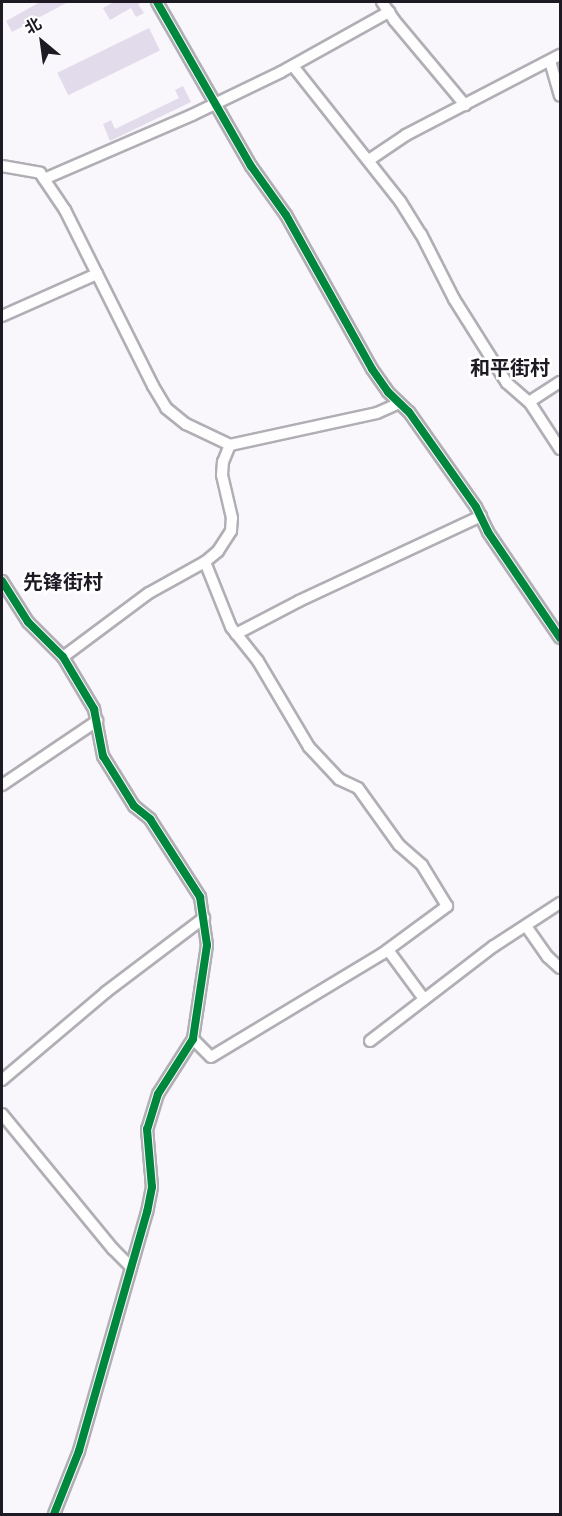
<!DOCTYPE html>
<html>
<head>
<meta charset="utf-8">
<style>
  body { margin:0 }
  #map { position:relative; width:562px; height:1516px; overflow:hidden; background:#f9f7fb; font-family:"Work Sans","Noto Sans SC",sans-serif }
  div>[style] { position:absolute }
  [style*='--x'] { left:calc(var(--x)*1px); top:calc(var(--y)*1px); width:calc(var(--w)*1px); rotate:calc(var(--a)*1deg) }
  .building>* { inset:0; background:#e1dbeb; transform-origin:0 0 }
  .roads { filter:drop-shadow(2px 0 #b1aeb5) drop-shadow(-2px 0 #b1aeb5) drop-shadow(0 2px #b1aeb5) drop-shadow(0 -2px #b1aeb5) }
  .street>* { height:10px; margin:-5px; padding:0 5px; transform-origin:5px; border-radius:5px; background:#fefefe }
  .cycleway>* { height:8px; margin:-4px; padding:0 4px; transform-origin:4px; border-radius:4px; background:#00873e }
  span { translate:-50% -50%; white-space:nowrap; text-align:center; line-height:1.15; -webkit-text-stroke:5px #fff; paint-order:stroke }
  .quarter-label { font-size:20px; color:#1e1a24; font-weight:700 }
  .frame { position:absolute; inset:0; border:3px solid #1e1a24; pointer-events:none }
  .north { position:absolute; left:12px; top:12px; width:60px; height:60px; -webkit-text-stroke:4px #fff; paint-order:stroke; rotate:331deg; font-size:16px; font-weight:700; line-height:24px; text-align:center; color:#1e1a24 }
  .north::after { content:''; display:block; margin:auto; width:21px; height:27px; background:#1e1a24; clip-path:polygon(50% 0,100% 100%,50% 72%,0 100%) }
</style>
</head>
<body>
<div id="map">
  <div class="building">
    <div style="clip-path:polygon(40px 2px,68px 2px,12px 32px,6px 21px)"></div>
    <div style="clip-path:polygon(114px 2px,144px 2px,138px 4px,144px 13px,136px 17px,131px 8px,110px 20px,103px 8px)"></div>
    <div style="left:149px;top:28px;width:25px;height:102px;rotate:64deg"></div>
    <div style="clip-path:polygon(183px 86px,191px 102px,110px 141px,103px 124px,111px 120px,115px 129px,179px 98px,175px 90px)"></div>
  </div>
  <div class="roads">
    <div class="street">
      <div style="--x:157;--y:2;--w:189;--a:60.2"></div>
      <div style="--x:251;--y:166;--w:60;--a:54.5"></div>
      <div style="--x:286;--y:215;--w:176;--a:60.8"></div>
      <div style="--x:372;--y:369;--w:28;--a:55"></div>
      <div style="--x:388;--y:392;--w:29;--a:44"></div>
      <div style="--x:409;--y:412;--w:116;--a:54.8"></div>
      <div style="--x:476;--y:507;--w:28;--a:64"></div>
      <div style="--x:488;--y:532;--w:128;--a:55.8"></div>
      <div style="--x:382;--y:2;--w:22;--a:56"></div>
      <div style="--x:394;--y:20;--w:111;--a:50.1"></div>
      <div style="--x:550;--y:61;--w:36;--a:74"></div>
      <div style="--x:293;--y:66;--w:172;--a:51.6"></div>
      <div style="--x:400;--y:201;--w:39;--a:58"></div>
      <div style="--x:421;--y:234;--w:73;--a:63.1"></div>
      <div style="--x:454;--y:299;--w:99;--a:57.8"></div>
      <div style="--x:507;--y:383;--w:30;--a:41"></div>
      <div style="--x:530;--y:403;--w:55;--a:56.9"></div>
      <div style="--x:369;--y:160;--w:45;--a:-34"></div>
      <div style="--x:406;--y:135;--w:174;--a:-27.5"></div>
      <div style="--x:2;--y:166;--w:39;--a:10"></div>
      <div style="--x:40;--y:173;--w:45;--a:56"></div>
      <div style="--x:65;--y:210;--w:197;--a:63.4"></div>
      <div style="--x:153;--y:386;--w:26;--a:59"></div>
      <div style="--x:166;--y:408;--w:26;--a:39"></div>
      <div style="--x:186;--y:424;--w:49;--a:25.5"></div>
      <div style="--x:230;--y:445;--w:150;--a:-12.3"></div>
      <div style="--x:377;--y:413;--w:24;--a:-24"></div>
      <div style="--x:44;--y:179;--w:161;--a:-23.4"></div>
      <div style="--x:192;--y:115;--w:99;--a:-25.8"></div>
      <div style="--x:281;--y:72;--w:124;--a:-29.1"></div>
      <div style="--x:2;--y:316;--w:104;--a:-23.9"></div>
      <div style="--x:529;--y:402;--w:37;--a:-33"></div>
      <div style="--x:2;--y:581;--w:49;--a:57.6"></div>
      <div style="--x:28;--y:622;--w:49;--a:45"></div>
      <div style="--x:63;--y:657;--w:61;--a:59.2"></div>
      <div style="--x:94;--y:709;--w:48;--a:79.2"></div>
      <div style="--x:103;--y:756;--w:59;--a:58.2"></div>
      <div style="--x:134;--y:806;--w:21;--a:39"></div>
      <div style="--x:150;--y:819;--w:93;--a:57.3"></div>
      <div style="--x:200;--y:897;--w:49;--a:81.7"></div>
      <div style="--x:207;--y:945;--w:95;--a:98.5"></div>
      <div style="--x:193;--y:1039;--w:65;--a:122.5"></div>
      <div style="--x:158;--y:1094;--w:37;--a:107"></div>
      <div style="--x:147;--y:1129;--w:58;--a:85.1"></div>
      <div style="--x:152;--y:1187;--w:25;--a:101"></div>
      <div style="--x:147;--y:1212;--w:248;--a:105.9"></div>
      <div style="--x:79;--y:1451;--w:68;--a:111.6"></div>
      <div style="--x:236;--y:634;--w:71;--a:-27.6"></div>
      <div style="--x:299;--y:601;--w:201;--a:-25"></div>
      <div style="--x:63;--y:657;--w:107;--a:-36.7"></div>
      <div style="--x:149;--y:593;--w:64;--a:-29"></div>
      <div style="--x:205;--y:562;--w:17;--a:-40"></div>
      <div style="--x:218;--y:551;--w:24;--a:-57"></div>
      <div style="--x:231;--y:531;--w:13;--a:-86"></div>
      <div style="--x:232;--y:518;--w:44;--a:-103.1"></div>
      <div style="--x:222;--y:475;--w:13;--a:-86"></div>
      <div style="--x:223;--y:462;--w:18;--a:-68"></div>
      <div style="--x:2;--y:785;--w:115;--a:-34"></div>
      <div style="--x:526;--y:926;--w:38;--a:55"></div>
      <div style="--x:548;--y:957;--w:16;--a:43"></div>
      <div style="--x:388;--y:950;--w:61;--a:53.7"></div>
      <div style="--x:193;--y:1039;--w:25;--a:45"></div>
      <div style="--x:211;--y:1057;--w:200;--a:-31.1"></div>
      <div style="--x:382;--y:954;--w:81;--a:-36.4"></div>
      <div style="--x:447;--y:906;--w:48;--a:-121.4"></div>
      <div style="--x:422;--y:865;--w:30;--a:-139"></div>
      <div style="--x:399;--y:845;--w:70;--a:-125.7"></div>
      <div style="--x:358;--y:788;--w:21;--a:-155"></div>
      <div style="--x:339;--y:779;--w:44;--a:-133.2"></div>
      <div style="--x:309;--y:747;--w:100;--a:-120.7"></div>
      <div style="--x:258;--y:661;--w:43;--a:-128.5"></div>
      <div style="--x:231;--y:627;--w:70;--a:-111.8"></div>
      <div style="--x:370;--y:1041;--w:156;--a:-37.5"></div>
      <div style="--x:494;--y:946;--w:79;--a:-33.1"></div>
      <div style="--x:2;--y:1080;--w:136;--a:-40.2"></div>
      <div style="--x:106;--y:992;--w:123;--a:-37.1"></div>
      <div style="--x:2;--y:1114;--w:175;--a:50.6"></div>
      <div style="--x:113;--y:1249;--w:25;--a:45"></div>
    </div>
  </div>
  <div class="cycleway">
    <div style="--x:157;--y:2;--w:189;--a:60.2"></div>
    <div style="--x:251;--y:166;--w:60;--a:54.5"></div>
    <div style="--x:286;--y:215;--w:176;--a:60.8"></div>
    <div style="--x:372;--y:369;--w:28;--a:55"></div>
    <div style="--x:388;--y:392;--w:29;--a:44"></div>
    <div style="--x:409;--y:412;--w:116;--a:54.8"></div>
    <div style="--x:476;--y:507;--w:28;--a:64"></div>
    <div style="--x:488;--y:532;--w:128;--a:55.8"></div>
    <div style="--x:2;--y:581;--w:49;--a:57.6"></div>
    <div style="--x:28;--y:622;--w:49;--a:45"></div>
    <div style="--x:63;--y:657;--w:61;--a:59.2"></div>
    <div style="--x:94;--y:709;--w:48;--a:79.2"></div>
    <div style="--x:103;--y:756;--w:59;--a:58.2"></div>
    <div style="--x:134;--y:806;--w:21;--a:39"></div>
    <div style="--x:150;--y:819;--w:93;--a:57.3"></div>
    <div style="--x:200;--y:897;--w:49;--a:81.7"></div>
    <div style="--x:207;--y:945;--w:95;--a:98.5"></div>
    <div style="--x:193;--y:1039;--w:65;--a:122.5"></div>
    <div style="--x:158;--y:1094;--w:37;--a:107"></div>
    <div style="--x:147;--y:1129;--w:58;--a:85.1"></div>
    <div style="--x:152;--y:1187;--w:25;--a:101"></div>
    <div style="--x:147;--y:1212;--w:248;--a:105.9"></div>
    <div style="--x:79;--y:1451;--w:68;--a:111.6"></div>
  </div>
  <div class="quarter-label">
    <span style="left:510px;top:368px">和平街村</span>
    <span style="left:63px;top:582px">先锋街村</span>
  </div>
  <div class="frame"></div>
  <div class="north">北</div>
</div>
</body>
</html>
